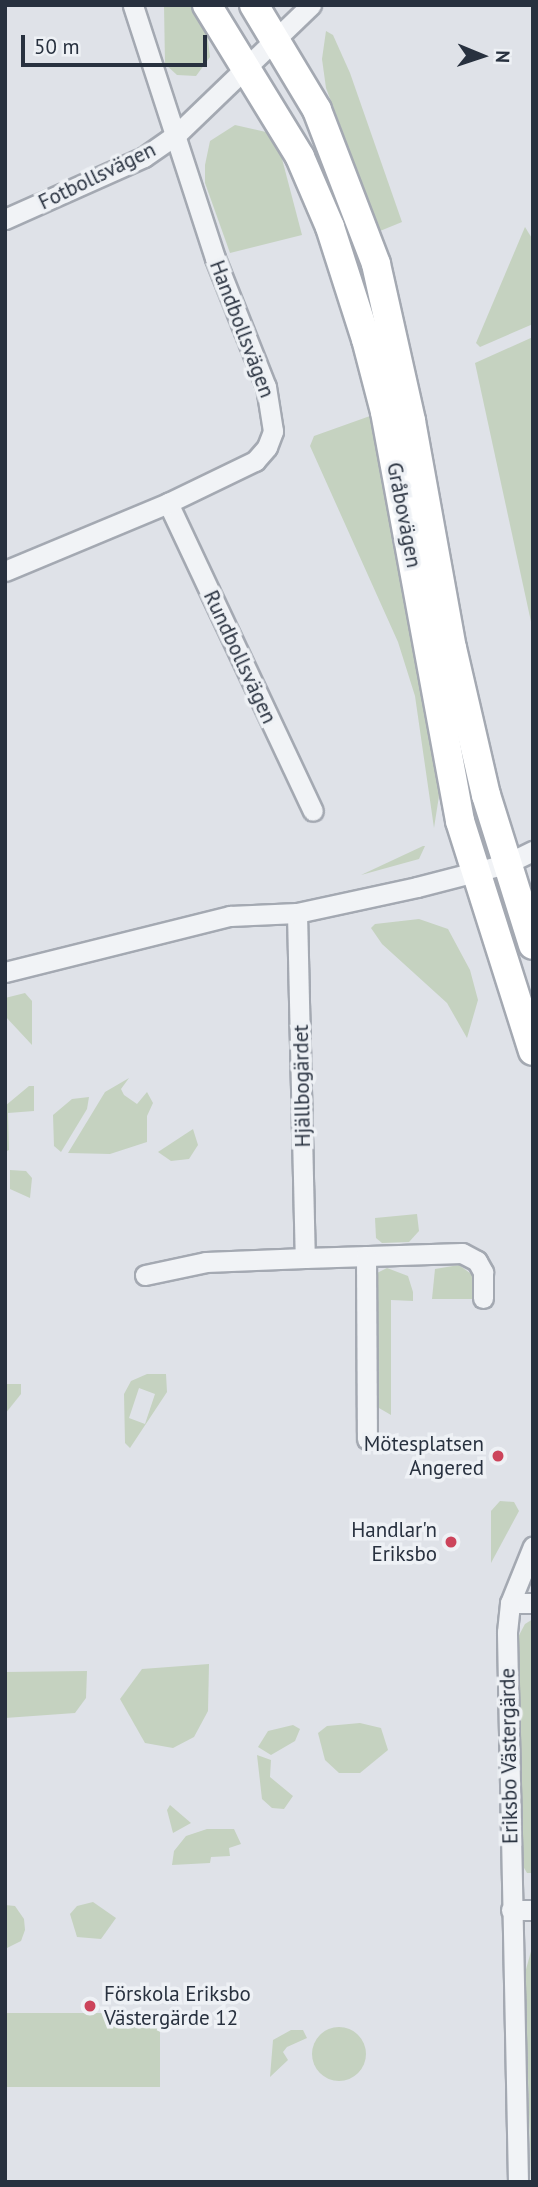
<!DOCTYPE html>
<html>
<head>
<meta charset="utf-8">
<style>
  body { margin:0 }
  #map { position:relative; width:538px; height:2187px; overflow:hidden; background:#dfe2e8; font-family:"PT Sans",sans-serif }
  div>[style] { position:absolute }
  [style*='--x'] { left:calc(var(--x)*1px); top:calc(var(--y)*1px); width:calc(var(--w)*1px); rotate:calc(var(--a)*1deg) }
  .green>* { inset:0; background:#c5d2c0; transform-origin:0 0 }
  .round { border-radius:50% }
  .roads { filter:drop-shadow(2px 0 #a4a9b2) drop-shadow(-2px 0 #a4a9b2) drop-shadow(0 2px #a4a9b2) drop-shadow(0 -2px #a4a9b2) }
  .street>* { height:19px; margin:-9.5px; padding:0 9.5px; transform-origin:9.5px; border-radius:9.5px; background:#f1f3f6 }
  .secondary>* { height:28px; margin:-14px; padding:0 14px; transform-origin:14px; border-radius:14px; background:#fff }
  .dots>* { width:19px; height:19px; translate:-50% -50%; box-sizing:border-box; border:4px solid #eef1f5; border-radius:50% }
  span { translate:-50% -50%; white-space:nowrap; text-align:center; line-height:1.15; -webkit-text-stroke:7px #eef1f5; paint-order:stroke }
  .street-label { font-size:21px; color:#28313f }
  .poi-label { font-size:21px; color:#28313f }
  .right { translate:-100% -50%; text-align:right }
  .left { translate:0 -50%; text-align:left }
  .frame { position:absolute; inset:0; border:7px solid #28313f; pointer-events:none }
  .north { position:absolute; left:447px; top:21px; width:70px; height:70px; -webkit-text-stroke:5px #eef1f5; paint-order:stroke; rotate:92deg; font-size:19px; font-weight:700; line-height:28px; text-align:center; color:#28313f }
  .north::after { content:''; display:block; margin:auto; width:24px; height:32px; background:#28313f; clip-path:polygon(50% 0,100% 100%,50% 72%,0 100%) }
  .scale { position:absolute; left:21px; top:35px; width:186px; height:32px; box-sizing:border-box; border:4px solid #28313f; border-top:0; padding-left:9px; font-size:21px; line-height:24px; white-space:nowrap; color:#28313f; -webkit-text-stroke:5px #eef1f5; paint-order:stroke }
</style>
</head>
<body>
<div id="map">
  <div class="green">
    <div style="clip-path:polygon(164px 5px,191px 5px,207px 32px,210px 57px,196px 76px,177px 75px,165px 64px)"></div>
    <div style="clip-path:polygon(326px 31px,333px 35px,350px 73px,402px 222px,380px 231px,326px 88px,322px 59px)"></div>
    <div style="clip-path:polygon(235px 125px,266px 132px,272px 138px,281px 155px,302px 235px,230px 253px,205px 183px,205px 165px,210px 141px)"></div>
    <div style="clip-path:polygon(525px 227px,533px 240px,533px 324px,480px 347px,476px 343px)"></div>
    <div style="clip-path:polygon(533px 337px,533px 631px,475px 363px)"></div>
    <div style="clip-path:polygon(370px 416px,445px 794px,439px 796px,434px 828px,415px 696px,398px 642px,310px 446px,314px 436px)"></div>
    <div style="clip-path:polygon(425px 846px,419px 859px,361px 875px,423px 846px)"></div>
    <div style="clip-path:polygon(419px 919px,448px 929px,470px 970px,478px 1000px,467px 1038px,447px 1003px,382px 944px,371px 928px,375px 924px)"></div>
    <div style="clip-path:polygon(25px 993px,32px 1001px,32px 1045px,5px 1016px,5px 998px)"></div>
    <div style="clip-path:polygon(129px 1078px,121px 1089px,124px 1095px,137px 1104px,147px 1092px,153px 1103px,147px 1116px,147px 1142px,110px 1154px,68px 1153px,105px 1092px)"></div>
    <div style="clip-path:polygon(29px 1086px,34px 1086px,34px 1111px,8px 1113px,9px 1150px,5px 1152px,5px 1106px)"></div>
    <div style="clip-path:polygon(89px 1097px,87px 1109px,61px 1152px,54px 1146px,53px 1115px,72px 1099px)"></div>
    <div style="clip-path:polygon(193px 1129px,198px 1145px,189px 1159px,171px 1161px,158px 1152px)"></div>
    <div style="clip-path:polygon(10px 1170px,26px 1171px,32px 1178px,30px 1198px,10px 1189px)"></div>
    <div style="clip-path:polygon(417px 1214px,419px 1231px,409px 1242px,382px 1243px,376px 1238px,375px 1218px)"></div>
    <div style="clip-path:polygon(459px 1265px,474px 1276px,476px 1299px,432px 1299px,435px 1269px)"></div>
    <div style="clip-path:polygon(387px 1268px,408px 1276px,413px 1292px,413px 1301px,391px 1300px,391px 1415px,379px 1408px,374px 1288px,377px 1273px)"></div>
    <div style="clip-path:polygon(evenodd,147px 1374px,166px 1374px,167px 1392px,130px 1448px,125px 1443px,124px 1394px,131px 1381px,147px 1374px,139px 1388px,155px 1394px,145px 1424px,129px 1418px,139px 1388px)"></div>
    <div style="clip-path:polygon(5px 1384px,21px 1384px,21px 1394px,5px 1414px)"></div>
    <div style="clip-path:polygon(500px 1501px,514px 1502px,519px 1511px,491px 1563px,491px 1511px)"></div>
    <div style="clip-path:polygon(533px 1619px,533px 1873px,527px 1873px,523px 1866px,517px 1639px,525px 1624px)"></div>
    <div style="clip-path:polygon(209px 1664px,208px 1711px,194px 1737px,173px 1748px,145px 1743px,120px 1699px,142px 1669px)"></div>
    <div style="clip-path:polygon(87px 1671px,86px 1698px,75px 1713px,5px 1718px,5px 1672px)"></div>
    <div style="clip-path:polygon(360px 1723px,381px 1728px,388px 1750px,360px 1773px,339px 1773px,325px 1760px,318px 1733px,327px 1726px)"></div>
    <div style="clip-path:polygon(293px 1725px,300px 1729px,295px 1741px,271px 1755px,258px 1747px,268px 1731px)"></div>
    <div style="clip-path:polygon(257px 1755px,271px 1760px,270px 1777px,293px 1796px,284px 1809px,272px 1808px,262px 1799px)"></div>
    <div style="clip-path:polygon(170px 1805px,191px 1823px,173px 1833px,167px 1810px)"></div>
    <div style="clip-path:polygon(234px 1829px,241px 1844px,229px 1848px,230px 1856px,211px 1857px,210px 1863px,172px 1865px,174px 1851px,186px 1836px,207px 1829px)"></div>
    <div style="clip-path:polygon(93px 1902px,116px 1918px,101px 1939px,77px 1937px,70px 1914px,77px 1906px)"></div>
    <div style="clip-path:polygon(5px 1905px,15px 1906px,24px 1919px,25px 1930px,21px 1941px,5px 1949px)"></div>
    <div style="clip-path:polygon(533px 1944px,533px 2182px,531px 2182px,525px 1973px)"></div>
    <div style="left:160px;top:2013px;width:74px;height:155px;rotate:90deg"></div>
    <div class="round" style="left:312px;top:2027px;width:54px;height:54px"></div>
    <div style="clip-path:polygon(291px 2030px,303px 2030px,307px 2038px,287px 2047px,283px 2052px,288px 2060px,270px 2077px,273px 2040px)"></div>
  </div>
  <div class="roads">
    <div class="street">
      <div style="--x:5;--y:219;--w:152;--a:-24"></div>
      <div style="--x:144;--y:157;--w:40;--a:-34.9"></div>
      <div style="--x:177;--y:134;--w:186;--a:-43.9"></div>
      <div style="--x:168;--y:503;--w:340;--a:64.8"></div>
      <div style="--x:5;--y:571;--w:177;--a:-22.6"></div>
      <div style="--x:168;--y:503;--w:97;--a:-25.8"></div>
      <div style="--x:255;--y:461;--w:18;--a:-49"></div>
      <div style="--x:267;--y:447;--w:17;--a:-69"></div>
      <div style="--x:273;--y:431;--w:45;--a:-99"></div>
      <div style="--x:266;--y:387;--w:139;--a:-111.6"></div>
      <div style="--x:215;--y:258;--w:266;--a:-108"></div>
      <div style="--x:297;--y:913;--w:345;--a:88.7"></div>
      <div style="--x:305;--y:1258;--w:157;--a:-1.8"></div>
      <div style="--x:462;--y:1253;--w:17;--a:28"></div>
      <div style="--x:477;--y:1261;--w:13;--a:61"></div>
      <div style="--x:483;--y:1272;--w:26;--a:90"></div>
      <div style="--x:5;--y:972;--w:232;--a:-14"></div>
      <div style="--x:230;--y:916;--w:67;--a:-2.6"></div>
      <div style="--x:297;--y:913;--w:123;--a:-12.2"></div>
      <div style="--x:417;--y:887;--w:92;--a:-14.5"></div>
      <div style="--x:506;--y:864;--w:30;--a:-26"></div>
      <div style="--x:366;--y:1256;--w:183;--a:89.7"></div>
      <div style="--x:145;--y:1275;--w:62;--a:-12"></div>
      <div style="--x:206;--y:1262;--w:99;--a:-2.3"></div>
      <div style="--x:510;--y:1603;--w:23;--a:0"></div>
      <div style="--x:511;--y:1910;--w:22;--a:0"></div>
      <div style="--x:518;--y:2182;--w:550;--a:-91.15"></div>
      <div style="--x:507;--y:1632;--w:29;--a:-84"></div>
      <div style="--x:510;--y:1603;--w:61;--a:-68"></div>
    </div>
    <div class="secondary">
      <div style="--x:207;--y:5;--w:178;--a:58.5"></div>
      <div style="--x:300;--y:157;--w:76;--a:66.8"></div>
      <div style="--x:330;--y:227;--w:118;--a:72.2"></div>
      <div style="--x:366;--y:339;--w:75;--a:75.4"></div>
      <div style="--x:385;--y:412;--w:416;--a:79.6"></div>
      <div style="--x:460;--y:821;--w:241;--a:72.4"></div>
      <div style="--x:254;--y:5;--w:122;--a:59"></div>
      <div style="--x:317;--y:110;--w:165;--a:69"></div>
      <div style="--x:376;--y:264;--w:161;--a:77.4"></div>
      <div style="--x:411;--y:421;--w:231;--a:79.8"></div>
      <div style="--x:452;--y:648;--w:151;--a:77"></div>
      <div style="--x:486;--y:795;--w:157;--a:72.6"></div>
    </div>
  </div>
  <div class="dots">
    <div style="left:498px;top:1456px;background:#cc445b"></div>
    <div style="left:451px;top:1542px;background:#cc445b"></div>
    <div style="left:90px;top:2006px;background:#cc445b"></div>
  </div>
  <div class="street-label">
    <span style="left:97px;top:176px;rotate:-26deg">Fotbollsvägen</span>
    <span style="left:242px;top:329px;rotate:69deg">Handbollsvägen</span>
    <span style="left:404px;top:515px;rotate:79deg">Gråbovägen</span>
    <span style="left:240px;top:657px;rotate:65deg">Rundbollsvägen</span>
    <span style="left:302px;top:1086px;rotate:-91deg">Hjällbogärdet</span>
    <span style="left:509px;top:1756px;rotate:-91deg">Eriksbo Västergärde</span>
  </div>
  <div class="poi-label">
    <span class="right" style="left:484px;top:1456px">Mötesplatsen<br>Angered</span>
    <span class="right" style="left:437px;top:1542px">Handlar'n<br>Eriksbo</span>
    <span class="left" style="left:104px;top:2006px">Förskola Eriksbo<br>Västergärde 12</span>
  </div>
  <div class="frame"></div>
  <div class="north">N</div>
  <div class="scale">50 m</div>
</div>
</body>
</html>
